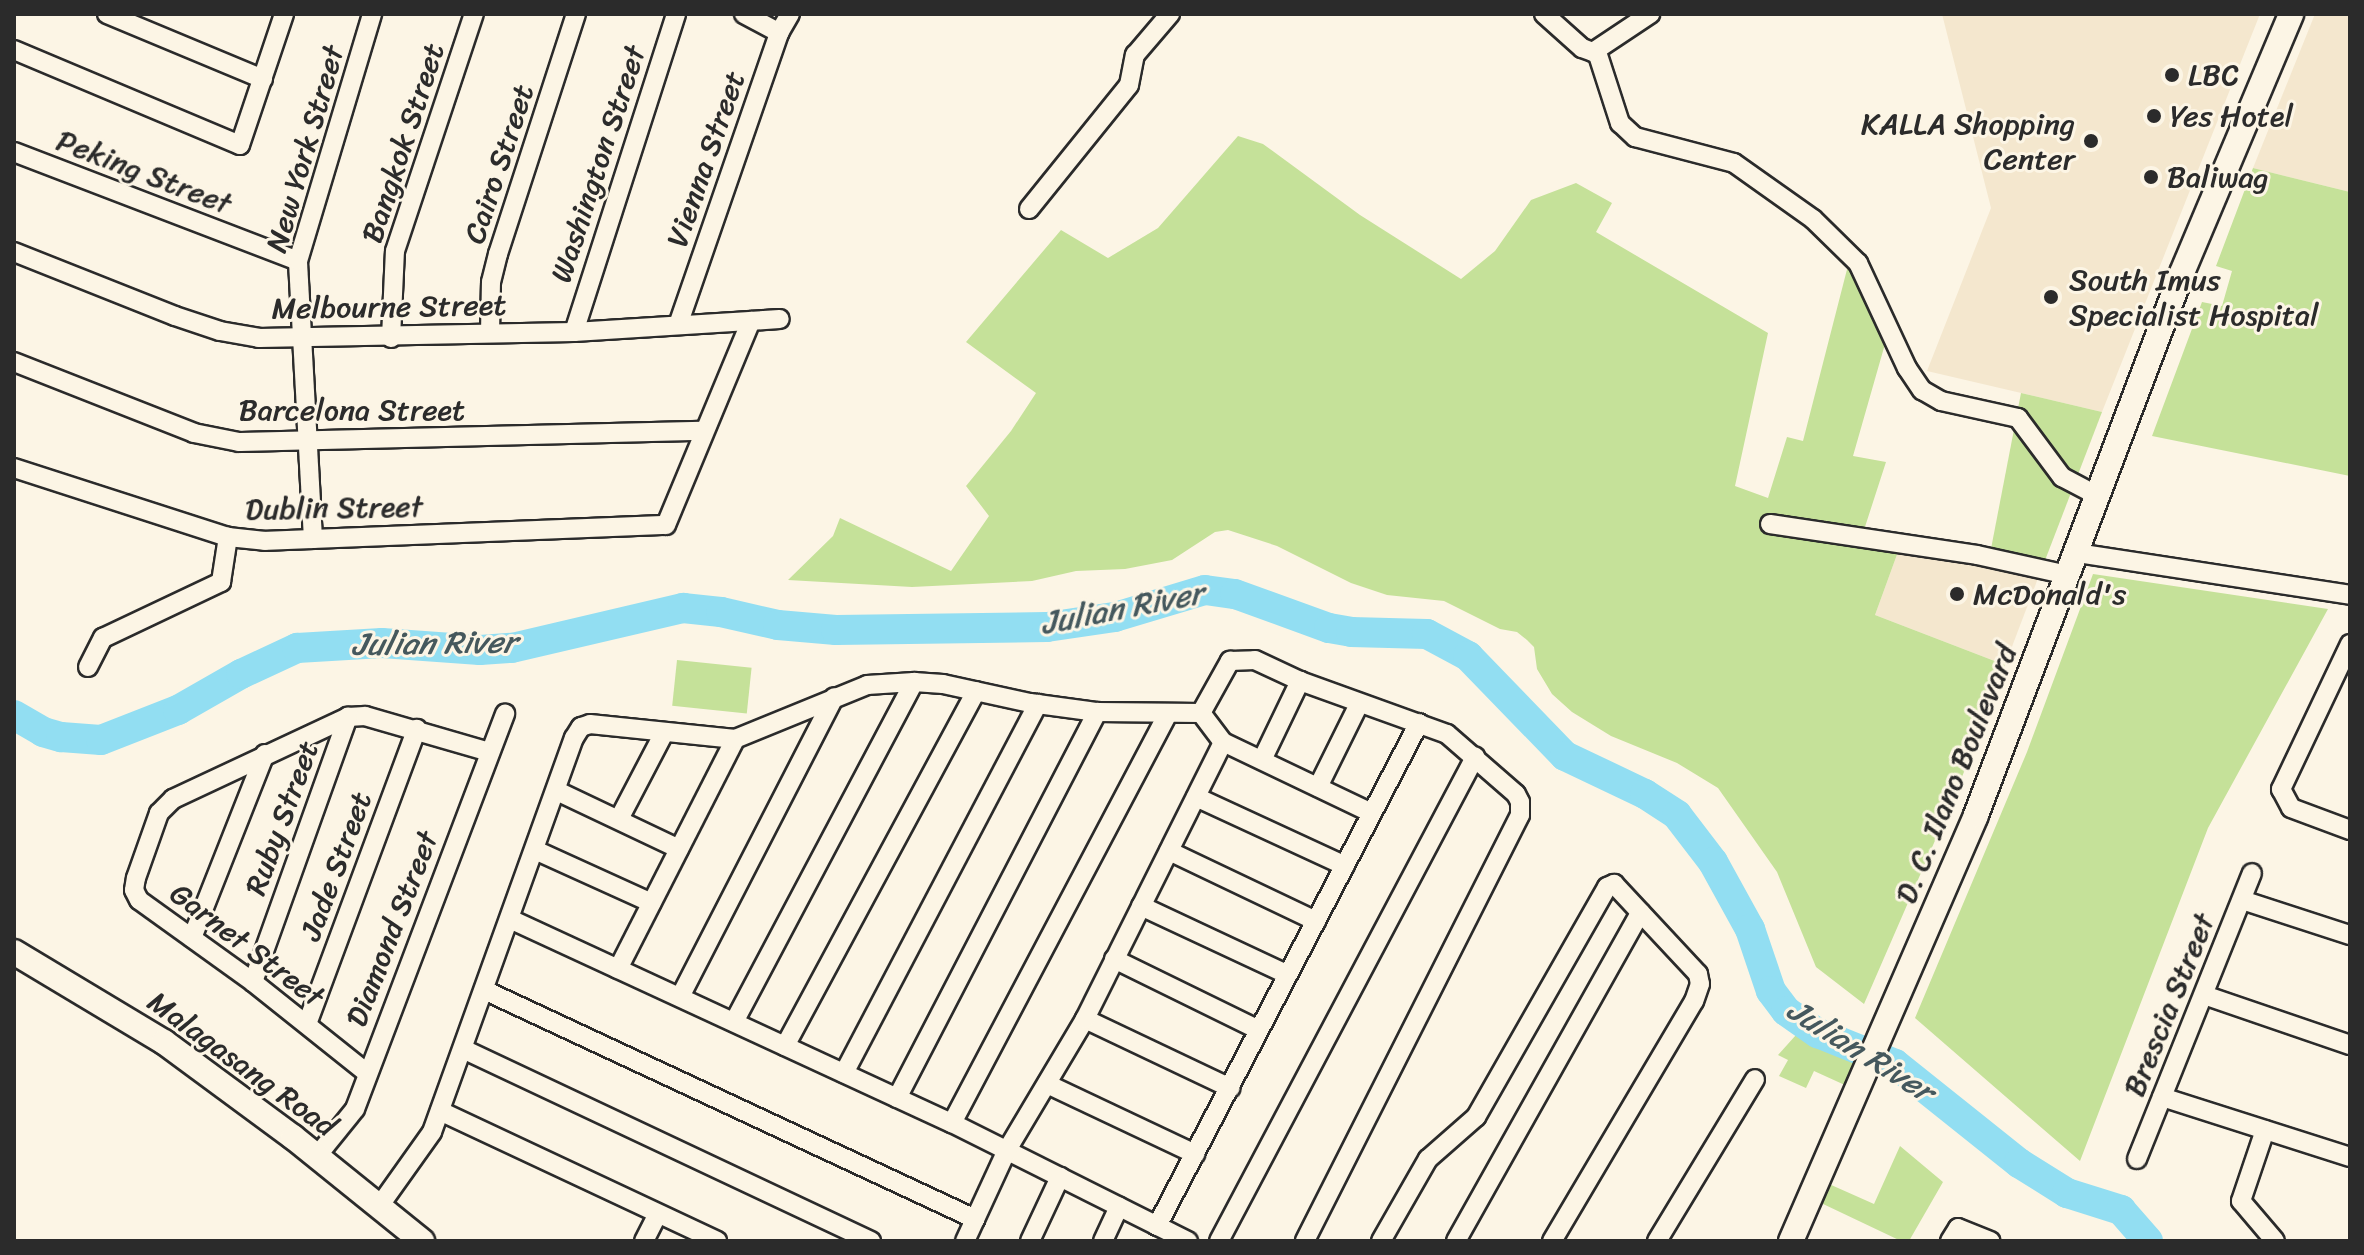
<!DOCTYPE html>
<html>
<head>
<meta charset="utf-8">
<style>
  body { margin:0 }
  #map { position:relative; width:2364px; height:1255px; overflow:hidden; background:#fcf5e5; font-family:Sriracha,sans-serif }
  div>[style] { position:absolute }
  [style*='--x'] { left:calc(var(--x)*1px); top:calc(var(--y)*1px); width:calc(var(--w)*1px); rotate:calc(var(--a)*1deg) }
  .built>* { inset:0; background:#f4e7ce }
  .green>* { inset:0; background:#c5e199; transform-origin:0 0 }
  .river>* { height:30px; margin:-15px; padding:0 15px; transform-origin:15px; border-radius:15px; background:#92def2 }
  .roads { filter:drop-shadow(2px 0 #2b2b2b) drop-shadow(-2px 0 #2b2b2b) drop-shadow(0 2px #2b2b2b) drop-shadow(0 -2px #2b2b2b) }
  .street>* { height:18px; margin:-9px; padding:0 9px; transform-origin:9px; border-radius:9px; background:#fcf5e5 }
  .secondary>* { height:24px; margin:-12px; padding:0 12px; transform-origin:12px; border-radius:12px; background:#fcf5e5 }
  .dots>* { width:22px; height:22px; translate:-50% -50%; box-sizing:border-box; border:4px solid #fcf5e5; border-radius:50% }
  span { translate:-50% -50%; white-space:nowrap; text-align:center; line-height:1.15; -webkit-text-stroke:6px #fcf5e5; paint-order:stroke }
  .poi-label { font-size:30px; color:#2b2b2b }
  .left { translate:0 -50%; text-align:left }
  .right { translate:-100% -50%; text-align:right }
  .street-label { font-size:30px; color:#2b2b2b }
  .water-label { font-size:32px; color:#45585d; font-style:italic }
  .frame { position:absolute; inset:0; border:16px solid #2b2b2b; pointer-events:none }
</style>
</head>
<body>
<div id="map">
  <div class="built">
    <div style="clip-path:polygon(1942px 14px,2260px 14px,2102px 412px,1927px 371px,1991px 208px)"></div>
    <div style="clip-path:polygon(2315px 14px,2350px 14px,2350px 192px,2253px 168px)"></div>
    <div style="clip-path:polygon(1899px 549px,2040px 573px,2005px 665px,1875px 615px)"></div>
  </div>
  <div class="green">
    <div style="clip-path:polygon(1238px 136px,1263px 144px,1360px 215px,1461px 279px,1495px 251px,1531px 200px,1576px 183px,1612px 203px,1596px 232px,1768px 333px,1735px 486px,1768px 498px,1787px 437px,1803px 441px,1853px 246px,1868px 265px,1893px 316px,1853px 456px,1886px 462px,1863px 533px,1762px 518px,1760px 527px,1899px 549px,1875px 615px,2005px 665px,1957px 790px,1864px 1004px,1816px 967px,1777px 872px,1718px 788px,1677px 763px,1611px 736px,1572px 712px,1552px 694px,1537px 669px,1534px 647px,1527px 640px,1517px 632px,1500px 629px,1444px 601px,1387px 595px,1351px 583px,1277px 546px,1228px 530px,1215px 532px,1172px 560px,1125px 569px,1076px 571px,1032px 581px,912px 587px,788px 580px,833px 536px,840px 518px,951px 571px,989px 516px,966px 486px,1011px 431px,1036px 393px,966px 342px,1061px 230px,1108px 258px,1158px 228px)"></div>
    <div style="clip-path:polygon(2253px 168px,2350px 192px,2350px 476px,2152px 436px,2202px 302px,2222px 306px,2232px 271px,2216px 266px)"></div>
    <div style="clip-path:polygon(2021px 393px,2102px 412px,2044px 563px,1990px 554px)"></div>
    <div style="clip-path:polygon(2093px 574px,2328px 609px,2208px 828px,2080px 1161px,1915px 1018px,2027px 752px)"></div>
    <div style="left:677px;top:660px;width:75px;height:46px;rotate:6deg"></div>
    <div style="clip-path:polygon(1796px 1035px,1859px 1063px,1847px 1086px,1814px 1071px,1806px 1088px,1779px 1076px,1788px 1060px,1778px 1055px)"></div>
    <div style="clip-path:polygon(1900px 1146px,1943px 1182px,1909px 1241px,1901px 1241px,1821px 1203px,1829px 1184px,1874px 1204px)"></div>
  </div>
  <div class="river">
    <div style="--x:14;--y:715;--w:34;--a:30"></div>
    <div style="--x:43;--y:732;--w:19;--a:16"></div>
    <div style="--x:61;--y:737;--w:40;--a:4.3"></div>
    <div style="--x:101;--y:740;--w:83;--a:-21.3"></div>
    <div style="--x:178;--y:710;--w:73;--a:-29.7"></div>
    <div style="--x:241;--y:674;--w:62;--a:-24.9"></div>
    <div style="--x:297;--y:648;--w:85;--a:-3.4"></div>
    <div style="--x:382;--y:643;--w:98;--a:4.1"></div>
    <div style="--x:480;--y:650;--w:32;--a:-4"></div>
    <div style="--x:512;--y:648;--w:176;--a:-13.2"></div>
    <div style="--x:683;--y:608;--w:38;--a:6"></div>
    <div style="--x:721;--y:612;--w:58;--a:12.8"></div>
    <div style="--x:778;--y:625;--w:58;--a:4.9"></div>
    <div style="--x:836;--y:630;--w:211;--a:-0.8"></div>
    <div style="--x:1047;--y:627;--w:69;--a:-8.4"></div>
    <div style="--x:1115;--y:617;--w:94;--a:-16.7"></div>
    <div style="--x:1205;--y:590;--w:30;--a:8"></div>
    <div style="--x:1235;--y:594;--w:100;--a:19.9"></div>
    <div style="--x:1329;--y:628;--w:22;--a:10"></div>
    <div style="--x:1351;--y:632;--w:76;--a:1.5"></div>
    <div style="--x:1427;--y:634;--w:47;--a:28.2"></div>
    <div style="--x:1468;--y:656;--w:139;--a:45.9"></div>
    <div style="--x:1565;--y:756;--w:89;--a:25.4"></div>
    <div style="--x:1645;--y:794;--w:38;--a:33"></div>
    <div style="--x:1677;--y:815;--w:59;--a:52.5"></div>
    <div style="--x:1713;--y:862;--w:77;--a:61.1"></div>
    <div style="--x:1750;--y:929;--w:65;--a:71.3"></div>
    <div style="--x:1771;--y:991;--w:25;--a:53"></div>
    <div style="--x:1786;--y:1011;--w:39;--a:35"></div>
    <div style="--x:1818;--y:1033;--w:83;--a:21.9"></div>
    <div style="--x:1895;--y:1064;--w:159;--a:38.6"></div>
    <div style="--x:2019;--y:1163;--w:57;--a:32"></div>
    <div style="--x:2067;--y:1193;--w:57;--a:17.5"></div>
    <div style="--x:2121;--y:1210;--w:41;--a:48.9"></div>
  </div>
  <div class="roads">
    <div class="street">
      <div style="--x:107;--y:14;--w:169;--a:22.6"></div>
      <div style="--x:744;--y:14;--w:40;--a:28"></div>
      <div style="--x:1544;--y:14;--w:51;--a:41.8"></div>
      <div style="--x:1582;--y:48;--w:12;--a:20"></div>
      <div style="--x:1593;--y:52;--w:69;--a:-33.7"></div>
      <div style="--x:14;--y:50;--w:245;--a:22.8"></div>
      <div style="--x:240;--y:145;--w:138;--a:-71.4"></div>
      <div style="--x:1597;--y:52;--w:75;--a:72.1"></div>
      <div style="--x:1620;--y:123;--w:21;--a:43"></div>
      <div style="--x:1635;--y:137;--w:102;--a:14.7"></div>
      <div style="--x:1734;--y:163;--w:97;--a:35.3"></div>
      <div style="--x:1813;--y:219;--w:63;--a:44.4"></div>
      <div style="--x:1858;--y:263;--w:116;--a:65"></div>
      <div style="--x:1907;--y:368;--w:27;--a:56"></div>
      <div style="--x:1922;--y:390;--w:22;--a:30"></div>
      <div style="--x:1941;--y:401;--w:79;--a:12.4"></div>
      <div style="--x:2018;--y:418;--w:74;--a:53.3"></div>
      <div style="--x:2062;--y:477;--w:41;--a:27.8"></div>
      <div style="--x:14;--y:152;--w:304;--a:21"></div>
      <div style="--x:1029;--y:209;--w:159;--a:-51.1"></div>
      <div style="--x:1129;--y:85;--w:31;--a:-79"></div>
      <div style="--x:1135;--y:55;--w:54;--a:-49.5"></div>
      <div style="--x:14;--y:252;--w:173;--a:21.7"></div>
      <div style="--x:175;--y:316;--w:47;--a:18.4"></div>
      <div style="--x:220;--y:331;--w:40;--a:10"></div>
      <div style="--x:259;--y:338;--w:315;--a:-1.1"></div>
      <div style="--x:574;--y:332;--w:206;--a:-3.6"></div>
      <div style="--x:678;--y:325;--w:309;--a:-70.9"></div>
      <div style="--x:779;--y:33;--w:22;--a:-60"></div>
      <div style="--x:574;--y:332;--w:334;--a:-72.2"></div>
      <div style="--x:490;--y:333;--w:51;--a:-88.9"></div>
      <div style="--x:491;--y:282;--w:29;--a:-76"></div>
      <div style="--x:498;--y:254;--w:252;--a:-72"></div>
      <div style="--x:391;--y:338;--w:87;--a:-87.4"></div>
      <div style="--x:395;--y:251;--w:250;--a:-71.6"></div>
      <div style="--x:14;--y:362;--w:193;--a:21.5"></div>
      <div style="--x:194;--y:433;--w:46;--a:11.3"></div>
      <div style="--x:239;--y:442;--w:465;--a:-1.4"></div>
      <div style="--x:14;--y:468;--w:225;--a:17.9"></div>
      <div style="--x:228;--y:537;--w:37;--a:6"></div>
      <div style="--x:265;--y:541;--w:401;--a:-2.3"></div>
      <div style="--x:666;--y:525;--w:221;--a:-67.4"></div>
      <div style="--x:1770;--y:524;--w:209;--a:8.5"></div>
      <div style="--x:1977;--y:555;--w:93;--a:12.4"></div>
      <div style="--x:313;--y:539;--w:278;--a:-93.1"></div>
      <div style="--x:298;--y:261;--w:258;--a:-73.3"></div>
      <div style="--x:2077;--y:553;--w:276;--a:8.7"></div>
      <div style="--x:2350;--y:644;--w:161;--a:115.4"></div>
      <div style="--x:2281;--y:789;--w:21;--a:62"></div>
      <div style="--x:2291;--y:808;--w:63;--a:20.4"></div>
      <div style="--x:88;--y:667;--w:33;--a:-63"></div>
      <div style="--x:103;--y:638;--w:131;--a:-25.4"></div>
      <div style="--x:221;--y:582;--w:46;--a:-81.2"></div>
      <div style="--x:1201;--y:713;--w:60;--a:-60.9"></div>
      <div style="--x:1230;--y:661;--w:25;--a:-2"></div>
      <div style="--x:1255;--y:660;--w:50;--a:25"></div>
      <div style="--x:1300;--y:681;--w:156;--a:19.8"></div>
      <div style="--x:1447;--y:734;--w:91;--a:41"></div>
      <div style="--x:1516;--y:794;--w:9;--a:63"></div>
      <div style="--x:1520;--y:802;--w:13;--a:90"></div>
      <div style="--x:1520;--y:815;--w:477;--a:116.8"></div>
      <div style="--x:1201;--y:713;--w:36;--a:53"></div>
      <div style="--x:1223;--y:742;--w:165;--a:25.5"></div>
      <div style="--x:1262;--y:760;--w:88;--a:-64.3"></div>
      <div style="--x:1318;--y:787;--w:93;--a:-63.7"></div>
      <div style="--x:557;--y:791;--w:135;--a:25.4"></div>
      <div style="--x:1196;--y:797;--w:164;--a:24.8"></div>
      <div style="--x:619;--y:819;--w:97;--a:-62.4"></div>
      <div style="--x:535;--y:850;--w:128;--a:24.4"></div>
      <div style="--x:1169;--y:851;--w:163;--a:25.5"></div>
      <div style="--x:2242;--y:900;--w:114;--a:18"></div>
      <div style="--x:1141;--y:906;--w:162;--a:25.1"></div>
      <div style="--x:510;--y:919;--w:487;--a:24.8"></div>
      <div style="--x:952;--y:1123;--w:264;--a:26.6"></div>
      <div style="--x:192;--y:938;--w:198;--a:-68.4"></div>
      <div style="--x:1114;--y:959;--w:161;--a:26.1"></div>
      <div style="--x:618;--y:969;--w:258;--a:-63"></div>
      <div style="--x:253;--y:982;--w:282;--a:-70.3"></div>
      <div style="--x:484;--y:990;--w:542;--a:25"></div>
      <div style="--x:2204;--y:995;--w:154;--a:18.9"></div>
      <div style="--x:680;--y:997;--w:337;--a:-62.8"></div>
      <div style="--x:1085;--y:1019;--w:161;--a:25.4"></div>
      <div style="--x:734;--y:1022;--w:385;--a:-62.1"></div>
      <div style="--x:307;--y:1024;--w:315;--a:-69.6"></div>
      <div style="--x:785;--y:1046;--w:403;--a:-61.7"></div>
      <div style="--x:463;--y:1049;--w:451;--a:25.2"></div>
      <div style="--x:367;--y:1073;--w:146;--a:-141.4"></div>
      <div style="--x:253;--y:982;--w:140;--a:-144.3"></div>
      <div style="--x:139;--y:900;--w:11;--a:-117"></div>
      <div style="--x:134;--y:890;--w:12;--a:-81"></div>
      <div style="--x:136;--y:878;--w:69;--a:-70.5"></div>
      <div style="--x:159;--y:813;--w:20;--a:-45"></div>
      <div style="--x:173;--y:799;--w:193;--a:-25.1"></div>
      <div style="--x:348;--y:717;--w:17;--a:-3"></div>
      <div style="--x:365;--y:716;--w:130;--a:16.1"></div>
      <div style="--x:844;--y:1073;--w:417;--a:-62.3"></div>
      <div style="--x:1047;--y:1084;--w:164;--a:25.3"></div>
      <div style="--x:2162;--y:1097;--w:197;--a:17.7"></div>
      <div style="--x:897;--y:1098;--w:435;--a:-62.6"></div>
      <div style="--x:440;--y:1111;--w:306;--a:25.1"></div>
      <div style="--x:952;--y:1123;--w:463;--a:-62.2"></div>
      <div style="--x:2265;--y:1130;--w:75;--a:108.7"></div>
      <div style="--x:2241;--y:1201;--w:52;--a:49.6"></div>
      <div style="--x:317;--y:1156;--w:60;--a:-51"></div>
      <div style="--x:355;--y:1109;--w:423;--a:-69.2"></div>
      <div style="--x:2137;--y:1159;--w:308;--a:-68.1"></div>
      <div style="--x:378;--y:1208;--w:93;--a:-54.6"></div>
      <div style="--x:432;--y:1132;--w:419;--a:-70.2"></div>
      <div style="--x:574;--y:738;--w:13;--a:-58"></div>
      <div style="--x:581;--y:727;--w:9;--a:-18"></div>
      <div style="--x:590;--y:724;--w:146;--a:5.9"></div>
      <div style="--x:735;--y:739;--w:143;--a:-22.2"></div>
      <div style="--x:867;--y:685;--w:47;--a:-3.7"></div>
      <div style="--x:914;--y:682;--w:29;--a:4"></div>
      <div style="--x:943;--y:684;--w:89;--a:12.3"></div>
      <div style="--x:1030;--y:703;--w:68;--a:7.7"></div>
      <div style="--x:1097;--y:712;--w:104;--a:0.6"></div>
      <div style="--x:1157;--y:1226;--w:567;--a:-62.49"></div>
      <div style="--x:644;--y:1241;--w:30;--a:-63"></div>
      <div style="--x:965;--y:1241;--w:100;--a:-65.2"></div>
      <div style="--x:1007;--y:1150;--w:152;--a:-59.2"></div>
      <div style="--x:1085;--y:1019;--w:309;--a:-63.5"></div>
      <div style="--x:1030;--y:1241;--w:71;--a:-64.9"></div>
      <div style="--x:1103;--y:1241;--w:38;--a:-65"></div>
      <div style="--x:1219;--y:1241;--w:548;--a:-62.12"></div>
      <div style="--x:1381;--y:1241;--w:95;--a:-60.2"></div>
      <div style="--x:1428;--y:1159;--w:64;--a:-41.2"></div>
      <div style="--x:1476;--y:1117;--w:265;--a:-60.3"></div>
      <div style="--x:1607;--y:887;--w:8;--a:-23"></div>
      <div style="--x:1614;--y:884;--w:123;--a:47"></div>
      <div style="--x:1698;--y:974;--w:10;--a:79"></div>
      <div style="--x:1700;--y:984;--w:18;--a:109"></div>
      <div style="--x:1694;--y:1001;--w:279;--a:120.6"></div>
      <div style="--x:1456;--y:1241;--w:377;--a:-60.7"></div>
      <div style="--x:1657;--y:1241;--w:189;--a:-58.8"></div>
      <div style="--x:1950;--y:1241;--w:15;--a:-58"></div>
      <div style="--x:1958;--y:1228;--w:35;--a:22"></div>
    </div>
    <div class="secondary">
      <div style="--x:14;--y:952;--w:175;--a:31"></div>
      <div style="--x:164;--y:1042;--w:160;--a:36.4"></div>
      <div style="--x:293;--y:1137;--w:166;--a:38.9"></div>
      <div style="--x:1791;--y:1241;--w:464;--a:-66.5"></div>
      <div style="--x:1976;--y:815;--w:578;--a:-69.21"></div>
      <div style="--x:2181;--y:275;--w:283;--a:-67.1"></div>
    </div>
  </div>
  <div class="dots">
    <div style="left:2172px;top:75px;background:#2b2b2b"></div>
    <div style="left:2154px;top:116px;background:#2b2b2b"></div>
    <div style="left:2091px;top:141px;background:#2b2b2b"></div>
    <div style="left:2151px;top:177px;background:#2b2b2b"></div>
    <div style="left:2051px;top:297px;background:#2b2b2b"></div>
    <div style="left:1957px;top:594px;background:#2b2b2b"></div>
  </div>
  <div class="poi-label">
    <span class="left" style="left:2188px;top:75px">LBC</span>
    <span class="left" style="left:2170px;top:116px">Yes Hotel</span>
    <span class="right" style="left:2075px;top:141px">KALLA Shopping<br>Center</span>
    <span class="left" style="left:2167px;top:177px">Baliwag</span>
    <span class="left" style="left:2069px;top:297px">South Imus<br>Specialist Hospital</span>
    <span class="left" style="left:1973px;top:594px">McDonald's</span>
  </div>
  <div class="street-label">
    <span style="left:403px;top:143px;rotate:-72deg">Bangkok Street</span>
    <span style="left:305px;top:149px;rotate:-74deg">New York Street</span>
    <span style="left:706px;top:159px;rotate:-71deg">Vienna Street</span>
    <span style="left:499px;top:164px;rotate:-72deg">Cairo Street</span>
    <span style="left:598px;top:164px;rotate:-72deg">Washington Street</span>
    <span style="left:144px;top:172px;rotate:21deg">Peking Street</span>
    <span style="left:389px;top:307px;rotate:-1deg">Melbourne Street</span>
    <span style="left:352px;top:410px">Barcelona Street</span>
    <span style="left:334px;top:508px;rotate:-1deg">Dublin Street</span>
    <span style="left:1956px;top:774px;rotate:-68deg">D. C. Ilano Boulevard</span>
    <span style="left:282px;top:818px;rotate:-70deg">Ruby Street</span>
    <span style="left:336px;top:866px;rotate:-70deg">Jade Street</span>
    <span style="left:392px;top:929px;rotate:-69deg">Diamond Street</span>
    <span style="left:247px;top:945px;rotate:37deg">Garnet Street</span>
    <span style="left:2169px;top:1005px;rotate:-68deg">Brescia Street</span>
    <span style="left:242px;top:1064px;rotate:36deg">Malagasang Road</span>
  </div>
  <div class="water-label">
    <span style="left:1122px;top:609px;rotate:-11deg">Julian River</span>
    <span style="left:434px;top:644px;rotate:-1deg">Julian River</span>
    <span style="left:1860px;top:1051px;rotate:32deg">Julian River</span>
  </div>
  <div class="frame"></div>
</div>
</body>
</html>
